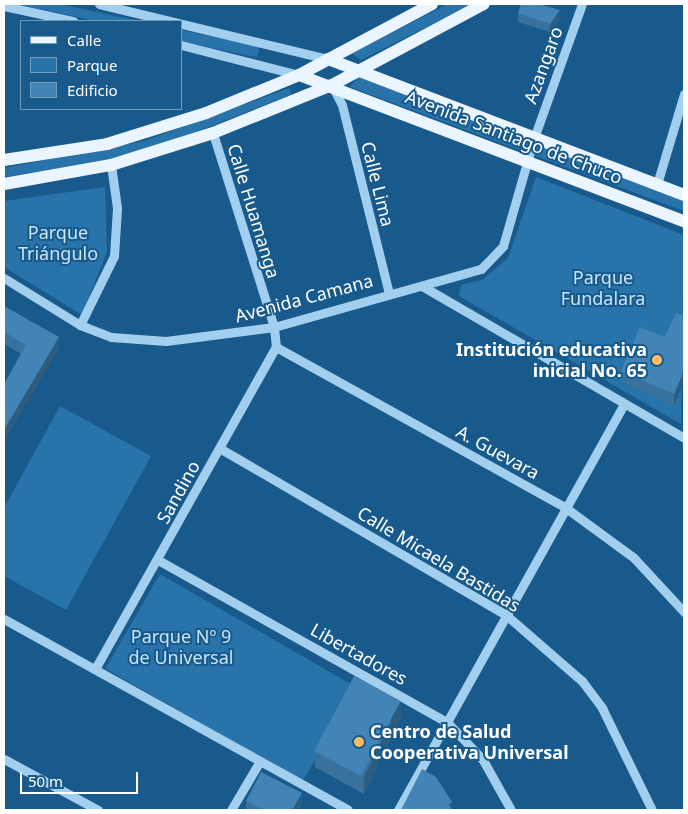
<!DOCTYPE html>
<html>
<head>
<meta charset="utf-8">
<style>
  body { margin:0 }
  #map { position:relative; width:688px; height:814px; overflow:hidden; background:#185a8c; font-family:"Noto Sans",sans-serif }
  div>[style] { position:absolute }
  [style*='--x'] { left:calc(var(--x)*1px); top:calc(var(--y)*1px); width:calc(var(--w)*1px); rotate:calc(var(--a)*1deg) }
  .green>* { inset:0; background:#2873a9; transform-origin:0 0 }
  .minor>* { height:9px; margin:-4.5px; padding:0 4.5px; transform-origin:4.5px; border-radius:4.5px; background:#a3cfee }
  .major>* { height:12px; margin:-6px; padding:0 6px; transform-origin:6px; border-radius:6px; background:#ebf5ff }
  .wall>* { inset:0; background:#38729c }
  .shaded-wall>* { inset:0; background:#2e5c7f }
  .building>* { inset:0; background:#4184b5; transform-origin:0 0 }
  .dots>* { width:14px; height:14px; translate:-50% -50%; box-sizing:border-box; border:2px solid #185a8c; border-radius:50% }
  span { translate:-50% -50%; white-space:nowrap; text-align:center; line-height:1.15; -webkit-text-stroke:4px #185a8c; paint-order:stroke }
  .street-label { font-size:18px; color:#fff }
  .park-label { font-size:18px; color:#c9e6fa }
  .poi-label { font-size:18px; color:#fff; font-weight:700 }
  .right { translate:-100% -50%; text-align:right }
  .left { translate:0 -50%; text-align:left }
  .frame { position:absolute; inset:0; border:5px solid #fff; pointer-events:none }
  .legend { position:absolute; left:20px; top:20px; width:162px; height:90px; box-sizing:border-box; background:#185a8c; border:1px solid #749cba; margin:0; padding:6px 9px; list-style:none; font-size:15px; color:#fff }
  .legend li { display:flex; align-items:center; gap:10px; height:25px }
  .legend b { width:25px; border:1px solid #749cba }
  .scale { position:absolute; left:20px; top:772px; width:118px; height:22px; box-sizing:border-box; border:2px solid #fff; border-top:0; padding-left:6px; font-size:15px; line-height:18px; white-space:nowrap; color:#fff; -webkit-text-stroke:4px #185a8c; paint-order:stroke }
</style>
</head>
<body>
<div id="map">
  <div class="green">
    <div style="clip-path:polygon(16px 4px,59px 4px,140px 21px,96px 21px)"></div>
    <div style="clip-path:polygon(448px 4px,472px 4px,361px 60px,351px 53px)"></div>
    <div style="left:181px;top:30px;width:80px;height:11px;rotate:12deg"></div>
    <div style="clip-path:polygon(359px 76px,684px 200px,684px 211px,350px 87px)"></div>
    <div style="clip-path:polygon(289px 88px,292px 94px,189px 135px,103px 161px,4px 177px,4px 168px,144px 141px)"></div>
    <div style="clip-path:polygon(536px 177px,684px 235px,681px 424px,459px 296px,461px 285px,482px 280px,508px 258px)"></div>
    <div style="clip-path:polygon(105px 187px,107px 252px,82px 315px,4px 267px,4px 201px)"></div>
    <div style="clip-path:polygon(60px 406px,151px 456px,66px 610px,4px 576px,4px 508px)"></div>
    <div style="left:160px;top:574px;width:227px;height:109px;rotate:30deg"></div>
  </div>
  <div class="minor">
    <div style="--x:99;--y:4;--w:236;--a:13.5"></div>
    <div style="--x:4;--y:6;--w:71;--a:12.3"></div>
    <div style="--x:181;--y:45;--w:122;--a:14.3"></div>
    <div style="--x:332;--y:86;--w:21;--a:62"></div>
    <div style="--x:342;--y:105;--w:194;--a:76"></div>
    <div style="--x:657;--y:184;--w:94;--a:-73.3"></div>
    <div style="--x:4;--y:278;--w:89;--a:31.7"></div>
    <div style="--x:80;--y:325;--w:33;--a:21"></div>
    <div style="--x:111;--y:337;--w:55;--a:4.2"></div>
    <div style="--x:166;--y:341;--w:109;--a:-7.4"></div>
    <div style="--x:274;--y:327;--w:215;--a:-15.7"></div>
    <div style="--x:481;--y:269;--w:32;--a:-46"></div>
    <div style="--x:503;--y:246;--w:112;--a:-74"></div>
    <div style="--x:534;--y:138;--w:142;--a:-70.3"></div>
    <div style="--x:422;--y:286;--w:303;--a:30.1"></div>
    <div style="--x:80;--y:325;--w:77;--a:-63.8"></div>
    <div style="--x:114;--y:256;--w:48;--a:-86.4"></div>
    <div style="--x:117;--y:208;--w:43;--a:-97.9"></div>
    <div style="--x:276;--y:347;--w:332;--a:29"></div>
    <div style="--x:566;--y:508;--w:84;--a:36.3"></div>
    <div style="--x:634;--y:558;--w:74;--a:47.2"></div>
    <div style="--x:221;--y:449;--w:330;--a:30.2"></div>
    <div style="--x:506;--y:615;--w:101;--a:41"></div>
    <div style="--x:582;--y:681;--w:34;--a:53"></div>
    <div style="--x:602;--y:708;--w:114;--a:63.9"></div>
    <div style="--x:158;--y:560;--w:331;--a:29.3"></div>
    <div style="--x:447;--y:722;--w:52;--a:46.5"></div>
    <div style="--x:483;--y:760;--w:57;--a:60.8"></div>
    <div style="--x:4;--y:619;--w:393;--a:29"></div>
    <div style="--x:95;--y:669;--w:369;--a:-60.7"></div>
    <div style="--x:276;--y:347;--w:20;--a:-96"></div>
    <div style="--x:274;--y:327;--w:203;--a:-107.5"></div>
    <div style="--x:4;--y:759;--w:107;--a:28.5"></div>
    <div style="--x:231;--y:810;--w:57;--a:-59.4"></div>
    <div style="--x:398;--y:810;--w:465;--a:-60.9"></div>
  </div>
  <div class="major">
    <div style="--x:328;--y:59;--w:381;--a:20.9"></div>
    <div style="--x:299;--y:75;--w:412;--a:20.8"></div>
    <div style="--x:4;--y:160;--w:104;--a:-8.8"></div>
    <div style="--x:107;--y:144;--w:104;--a:-17.4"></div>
    <div style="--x:206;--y:113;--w:100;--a:-22.2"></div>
    <div style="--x:299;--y:75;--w:151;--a:-28.1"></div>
    <div style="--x:4;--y:184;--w:109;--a:-10.1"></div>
    <div style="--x:111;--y:165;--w:107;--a:-17.4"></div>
    <div style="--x:213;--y:133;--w:128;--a:-22"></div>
    <div style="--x:332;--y:85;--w:172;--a:-28.1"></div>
  </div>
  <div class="wall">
    <div style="clip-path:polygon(518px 13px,560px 19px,550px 32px,518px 22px)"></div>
    <div style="clip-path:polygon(4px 306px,59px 349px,21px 354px,4px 344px)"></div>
    <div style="clip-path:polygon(676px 313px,674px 405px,621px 382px,621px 371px,665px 337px)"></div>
    <div style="clip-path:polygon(401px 717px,364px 794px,315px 767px,315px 751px)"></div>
    <div style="clip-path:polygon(246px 801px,302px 804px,298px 810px,246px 810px)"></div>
  </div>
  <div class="shaded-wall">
    <div style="clip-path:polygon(560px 10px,560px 19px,550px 32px,550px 24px)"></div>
    <div style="clip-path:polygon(59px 337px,59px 349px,4px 442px,4px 430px)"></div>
    <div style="clip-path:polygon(684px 371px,684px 382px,674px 405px,674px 394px)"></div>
    <div style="clip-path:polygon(401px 701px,401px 717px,364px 794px,364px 777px)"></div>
    <div style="clip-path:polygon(302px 793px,302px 804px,298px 810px,292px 810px)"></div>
    <div style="clip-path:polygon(452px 802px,452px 810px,449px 804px)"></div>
  </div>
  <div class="building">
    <div style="clip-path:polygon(521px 4px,538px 4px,560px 10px,550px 24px,518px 13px)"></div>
    <div style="clip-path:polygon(4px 306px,59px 337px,4px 430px,4px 384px,26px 345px,4px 332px)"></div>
    <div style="clip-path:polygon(676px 313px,684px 316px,684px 371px,674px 394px,621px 371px,640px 327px,665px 337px)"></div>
    <div style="left:354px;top:676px;width:53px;height:85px;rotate:28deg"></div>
    <div style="clip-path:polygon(422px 769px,436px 777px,452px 802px,449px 804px,452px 810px,401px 810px)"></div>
    <div style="clip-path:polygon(261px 772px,302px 793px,292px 810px,265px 810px,246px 801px)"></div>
  </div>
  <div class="dots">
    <div style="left:657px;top:360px;background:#ffbd61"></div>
    <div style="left:359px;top:742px;background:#ffbd61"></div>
  </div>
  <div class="street-label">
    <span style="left:543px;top:65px;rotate:-70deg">Azangaro</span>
    <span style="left:514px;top:137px;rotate:21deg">Avenida Santiago de Chuco</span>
    <span style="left:378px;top:184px;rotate:76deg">Calle Lima</span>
    <span style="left:254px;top:211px;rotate:73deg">Calle Huamanga</span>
    <span style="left:304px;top:298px;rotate:-15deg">Avenida Camana</span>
    <span style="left:498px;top:452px;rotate:29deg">A. Guevara</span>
    <span style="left:178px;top:492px;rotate:-61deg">Sandino</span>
    <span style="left:439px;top:559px;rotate:31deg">Calle Micaela Bastidas</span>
    <span style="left:359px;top:654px;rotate:29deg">Libertadores</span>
  </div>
  <div class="park-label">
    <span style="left:58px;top:243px">Parque<br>Triángulo</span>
    <span style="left:603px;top:288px">Parque<br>Fundalara</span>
    <span style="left:181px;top:647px">Parque Nº 9<br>de Universal</span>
  </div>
  <div class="poi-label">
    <span class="right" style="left:647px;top:360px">Institución educativa<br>inicial No. 65</span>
    <span class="left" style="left:370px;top:742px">Centro de Salud<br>Cooperativa Universal</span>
  </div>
  <div class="frame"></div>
  <ul class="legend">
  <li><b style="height:6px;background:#ebf5ff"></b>Calle</li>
  <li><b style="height:14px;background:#2873a9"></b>Parque</li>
  <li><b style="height:14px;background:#4184b5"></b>Edificio</li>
  </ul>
  <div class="scale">50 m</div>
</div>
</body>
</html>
